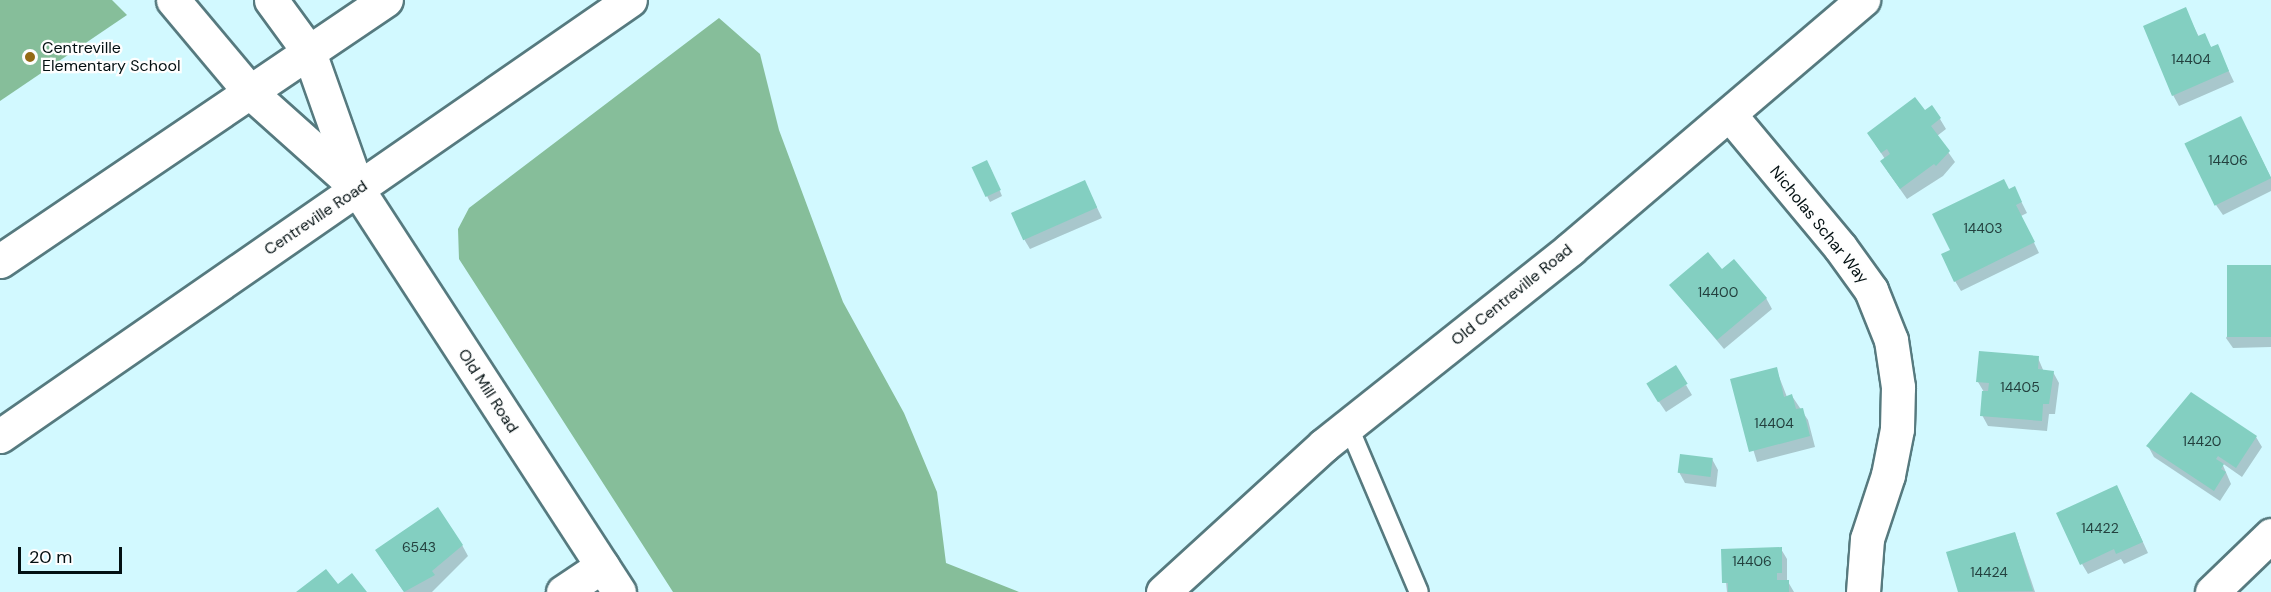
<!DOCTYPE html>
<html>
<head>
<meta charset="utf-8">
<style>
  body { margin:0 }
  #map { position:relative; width:2271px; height:592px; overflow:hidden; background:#d2f9ff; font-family:"DM Sans",sans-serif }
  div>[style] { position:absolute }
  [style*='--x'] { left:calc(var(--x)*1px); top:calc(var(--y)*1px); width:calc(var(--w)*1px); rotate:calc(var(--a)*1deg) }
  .forest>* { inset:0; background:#86be9a }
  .shadow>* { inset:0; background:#0003 }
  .building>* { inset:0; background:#83cfc1; transform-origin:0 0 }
  .roads { filter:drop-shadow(2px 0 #567a7f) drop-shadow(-2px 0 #567a7f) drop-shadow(0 2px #567a7f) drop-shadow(0 -2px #567a7f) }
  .service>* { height:18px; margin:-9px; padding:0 9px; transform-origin:9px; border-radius:9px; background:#fff }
  .minor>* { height:33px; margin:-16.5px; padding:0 16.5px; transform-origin:16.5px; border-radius:16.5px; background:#fff }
  .tertiary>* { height:33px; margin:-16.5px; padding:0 16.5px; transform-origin:16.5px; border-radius:16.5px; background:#fff }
  .trunk>* { height:33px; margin:-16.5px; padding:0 16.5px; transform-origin:16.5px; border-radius:16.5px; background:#fff }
  .dots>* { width:16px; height:16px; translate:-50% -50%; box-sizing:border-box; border:3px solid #fefefe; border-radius:50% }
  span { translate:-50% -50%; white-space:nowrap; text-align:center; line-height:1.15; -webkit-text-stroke:4.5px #fefefe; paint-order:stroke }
  .number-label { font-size:14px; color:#23403e }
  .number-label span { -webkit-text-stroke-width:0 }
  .poi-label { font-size:16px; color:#031012 }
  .left { translate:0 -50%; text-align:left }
  .street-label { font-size:16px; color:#031012 }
  .scale { position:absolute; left:18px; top:547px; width:104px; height:27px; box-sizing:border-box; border:3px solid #031012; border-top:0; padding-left:8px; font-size:18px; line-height:21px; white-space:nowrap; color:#031012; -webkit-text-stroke:4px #fefefe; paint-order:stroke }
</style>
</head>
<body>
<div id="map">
  <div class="forest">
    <div style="clip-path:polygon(0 0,112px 0,127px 15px,0 101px)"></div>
    <div style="clip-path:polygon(719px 18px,760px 54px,779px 130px,843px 302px,904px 413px,937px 492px,946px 563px,1019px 592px,673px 592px,459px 259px,458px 229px,469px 208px)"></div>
  </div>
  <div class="shadow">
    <div style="clip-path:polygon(2185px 9px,2199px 37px,2204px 35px,2212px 49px,2217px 46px,2234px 82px,2179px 106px,2173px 95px)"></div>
    <div style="clip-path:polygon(1925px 112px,1940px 119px,1946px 129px,1937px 136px,1955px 162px,1943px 176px,1907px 199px,1888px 172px,1882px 162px,1885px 159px,1875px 144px)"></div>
    <div style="clip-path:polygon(2247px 129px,2271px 178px,2271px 191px,2223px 215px,2216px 205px)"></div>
    <div style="clip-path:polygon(990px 167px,1002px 196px,990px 202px,987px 196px)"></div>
    <div style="clip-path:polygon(1090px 193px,1102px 218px,1030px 249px,1024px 239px)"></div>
    <div style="clip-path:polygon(2020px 199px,2027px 213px,2021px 216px,2039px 253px,1961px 291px,1955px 281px,1952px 250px)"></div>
    <div style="clip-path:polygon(2271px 266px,2271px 347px,2233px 348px,2226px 338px)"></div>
    <div style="clip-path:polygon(1722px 271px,1766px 298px,1772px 309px,1724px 349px,1671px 286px)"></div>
    <div style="clip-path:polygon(2038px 358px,2044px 372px,2053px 372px,2059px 383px,2055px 414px,2049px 414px,2047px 431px,1988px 426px,1982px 415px,1984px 392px,1978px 382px)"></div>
    <div style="clip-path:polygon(1776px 369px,1787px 397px,1792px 396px,1808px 420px,1815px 447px,1757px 462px,1732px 380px)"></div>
    <div style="clip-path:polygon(1686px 385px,1692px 395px,1666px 412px,1655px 396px)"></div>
    <div style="clip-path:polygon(2256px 437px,2262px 447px,2242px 477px,2222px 463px,2231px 484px,2220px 501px,2154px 457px,2148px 446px)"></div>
    <div style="clip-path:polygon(1712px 459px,1718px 470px,1716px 487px,1685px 483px,1679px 472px)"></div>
    <div style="clip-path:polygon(2122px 497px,2148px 553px,2124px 564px,2121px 559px,2088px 574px,2082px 564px)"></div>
    <div style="clip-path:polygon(2015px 533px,2035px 592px,1959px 592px,1948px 553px)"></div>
    <div style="clip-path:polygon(462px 545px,468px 556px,432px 592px,404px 592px,383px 561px)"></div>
    <div style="clip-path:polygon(1781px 549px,1787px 559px,1787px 580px,1794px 592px,1727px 592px,1723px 550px)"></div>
  </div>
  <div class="building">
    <div style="clip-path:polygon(2186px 7px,2198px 36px,2205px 33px,2211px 47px,2218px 44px,2229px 71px,2172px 96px,2143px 26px)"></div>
    <div style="clip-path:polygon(1915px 97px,1925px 110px,1932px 105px,1941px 118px,1931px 126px,1950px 151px,1936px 166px,1934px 164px,1900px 189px,1880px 161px,1890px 154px,1887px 149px,1881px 153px,1867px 133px)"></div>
    <div style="left:2241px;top:116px;width:69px;height:63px;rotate:64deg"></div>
    <div style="left:987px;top:160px;width:33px;height:17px;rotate:65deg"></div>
    <div style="clip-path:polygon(2004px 179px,2009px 189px,2015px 186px,2022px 202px,2016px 205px,2035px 242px,1954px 282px,1941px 254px,1950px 250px,1932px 214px)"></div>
    <div style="left:1085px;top:180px;width:30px;height:81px;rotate:66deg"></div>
    <div style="clip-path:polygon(1708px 252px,1722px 269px,1734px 259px,1767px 298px,1717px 340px,1669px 285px)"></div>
    <div style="left:2271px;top:265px;width:72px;height:44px;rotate:90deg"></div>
    <div style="clip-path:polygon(1979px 351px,2039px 356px,2038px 369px,2054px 371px,2049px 404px,2043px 404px,2042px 421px,1980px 416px,1982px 391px,1988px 391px,1989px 383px,1976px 382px)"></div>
    <div style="left:1676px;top:365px;width:22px;height:35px;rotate:58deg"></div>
    <div style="clip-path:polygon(1777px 367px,1784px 397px,1792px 394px,1796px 409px,1803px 408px,1810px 436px,1749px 452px,1730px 379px)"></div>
    <div style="clip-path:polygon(2191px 392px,2257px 436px,2236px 468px,2218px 456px,2216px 459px,2224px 464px,2221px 469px,2226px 472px,2214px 491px,2146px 446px)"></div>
    <div style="left:1680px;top:454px;width:33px;height:19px;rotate:7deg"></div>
    <div style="clip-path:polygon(2117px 485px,2143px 542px,2116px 554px,2114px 549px,2080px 565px,2056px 513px)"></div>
    <div style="clip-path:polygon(438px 507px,463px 545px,432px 571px,435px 575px,404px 592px,375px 550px)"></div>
    <div style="clip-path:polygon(2015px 532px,2033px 591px,1958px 592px,1946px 552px)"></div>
    <div style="clip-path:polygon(1782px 547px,1782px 573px,1777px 573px,1777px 580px,1789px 580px,1789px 592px,1728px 592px,1728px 583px,1722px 583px,1721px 549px)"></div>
    <div style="clip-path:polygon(326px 569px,338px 584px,352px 573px,367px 592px,296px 592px)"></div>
  </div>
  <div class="roads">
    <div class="service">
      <div style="--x:1348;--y:425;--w:181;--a:67"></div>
    </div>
    <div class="minor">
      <div style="--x:1730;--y:115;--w:172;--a:50.2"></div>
      <div style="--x:1840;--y:247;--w:53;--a:54.2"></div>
      <div style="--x:1871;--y:290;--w:54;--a:68.2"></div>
      <div style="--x:1891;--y:340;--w:48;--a:81.5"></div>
      <div style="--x:1898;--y:387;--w:42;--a:91.4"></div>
      <div style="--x:1897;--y:429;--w:47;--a:101.1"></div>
      <div style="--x:1888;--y:475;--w:67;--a:108.2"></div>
      <div style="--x:1867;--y:539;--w:53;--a:94.3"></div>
      <div style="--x:563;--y:592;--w:47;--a:-33.7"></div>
      <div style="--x:2212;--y:592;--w:82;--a:-44"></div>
    </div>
    <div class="tertiary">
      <div style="--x:173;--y:0;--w:121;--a:50"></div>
      <div style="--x:251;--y:93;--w:140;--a:41.8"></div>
      <div style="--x:271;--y:0;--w:64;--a:53.8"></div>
      <div style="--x:309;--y:52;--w:146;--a:70.5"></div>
      <div style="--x:358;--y:190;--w:479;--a:57"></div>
      <div style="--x:1163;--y:592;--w:218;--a:-42.4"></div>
      <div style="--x:1324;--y:445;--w:315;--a:-38.5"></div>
      <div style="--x:1570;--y:249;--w:385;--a:-40.4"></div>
    </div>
    <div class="trunk">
      <div style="--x:0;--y:261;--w:466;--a:-34.1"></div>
      <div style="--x:0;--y:436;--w:766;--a:-34.69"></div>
    </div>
  </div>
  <div class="dots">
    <div style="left:30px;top:57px;background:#946a15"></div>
  </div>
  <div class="number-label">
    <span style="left:2191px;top:59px">14404</span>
    <span style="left:2228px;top:160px">14406</span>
    <span style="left:1983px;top:228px">14403</span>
    <span style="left:1718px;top:292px">14400</span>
    <span style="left:2020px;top:387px">14405</span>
    <span style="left:1774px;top:423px">14404</span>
    <span style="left:2202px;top:441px">14420</span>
    <span style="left:2100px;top:528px">14422</span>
    <span style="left:419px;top:547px">6543</span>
    <span style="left:1752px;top:561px">14406</span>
    <span style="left:1989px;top:572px">14424</span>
  </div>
  <div class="poi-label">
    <span class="left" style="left:42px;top:57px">Centreville<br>Elementary School</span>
  </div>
  <div class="street-label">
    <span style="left:316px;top:218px;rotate:-34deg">Centreville Road</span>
    <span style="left:1819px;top:225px;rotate:51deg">Nicholas Schar Way</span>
    <span style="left:1512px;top:295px;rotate:-39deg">Old Centreville Road</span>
    <span style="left:488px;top:391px;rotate:57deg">Old Mill Road</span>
  </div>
  <div class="scale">20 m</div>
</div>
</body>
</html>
